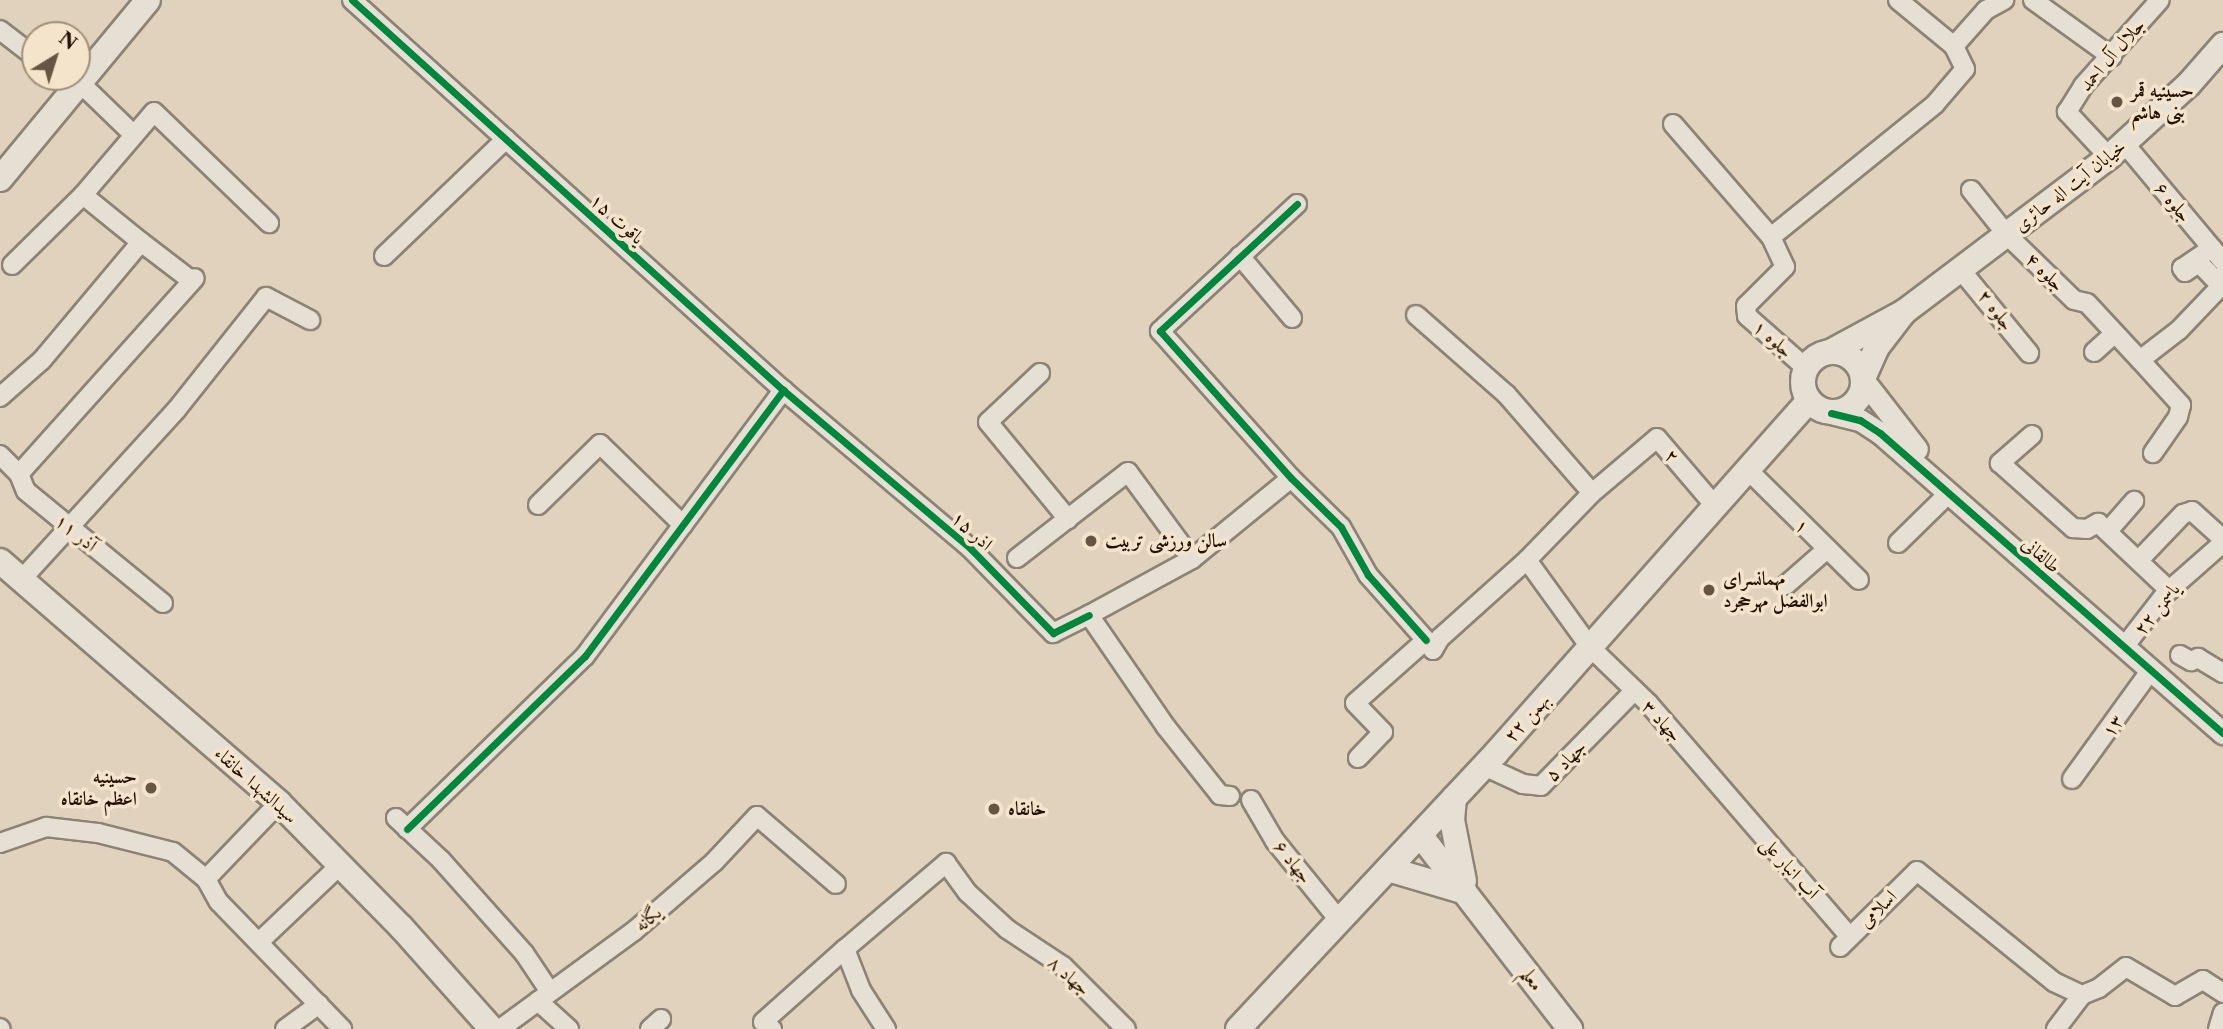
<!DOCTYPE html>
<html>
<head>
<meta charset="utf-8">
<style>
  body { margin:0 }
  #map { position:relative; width:2223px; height:1029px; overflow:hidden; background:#e0d2bd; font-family:"Libre Caslon Text",Amiri,serif }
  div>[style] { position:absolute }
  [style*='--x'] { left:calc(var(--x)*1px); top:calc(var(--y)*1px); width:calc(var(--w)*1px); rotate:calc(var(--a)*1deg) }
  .roads { filter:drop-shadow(2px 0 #8c8375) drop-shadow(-2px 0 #8c8375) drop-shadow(0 2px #8c8375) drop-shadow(0 -2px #8c8375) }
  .minor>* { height:18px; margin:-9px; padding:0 9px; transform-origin:9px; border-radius:9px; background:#e6dfd4 }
  .tertiary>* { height:21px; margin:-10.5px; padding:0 10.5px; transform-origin:10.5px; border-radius:10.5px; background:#e6dfd4 }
  .secondary>* { height:24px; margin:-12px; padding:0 12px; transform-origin:12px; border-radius:12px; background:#e6dfd4 }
  .secondary>.ring { margin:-12px; padding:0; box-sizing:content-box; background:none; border:24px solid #e6dfd4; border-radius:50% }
  .cycleway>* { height:7px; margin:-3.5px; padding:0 3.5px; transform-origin:3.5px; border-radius:3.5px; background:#00873e }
  .dots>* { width:19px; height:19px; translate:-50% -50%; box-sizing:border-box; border:4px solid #f4e4cb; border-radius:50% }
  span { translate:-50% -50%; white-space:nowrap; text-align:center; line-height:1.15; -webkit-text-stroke:7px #f4e4cb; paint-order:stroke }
  .street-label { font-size:19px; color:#231200 }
  .poi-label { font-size:19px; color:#231200; font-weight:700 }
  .left { translate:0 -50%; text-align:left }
  .right { translate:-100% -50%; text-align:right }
  .north { position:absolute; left:21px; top:21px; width:70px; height:70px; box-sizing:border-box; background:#f4e4cb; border:2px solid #a0907a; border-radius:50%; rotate:38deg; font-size:19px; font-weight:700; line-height:28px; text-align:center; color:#231200 }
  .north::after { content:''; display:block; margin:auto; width:24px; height:32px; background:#655542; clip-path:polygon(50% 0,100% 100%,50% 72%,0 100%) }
</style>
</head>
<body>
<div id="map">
  <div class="roads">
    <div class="minor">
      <div style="--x:352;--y:0;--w:581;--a:42.14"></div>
      <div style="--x:783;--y:390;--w:245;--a:40.2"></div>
      <div style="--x:970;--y:548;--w:119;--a:45.7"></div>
      <div style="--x:1053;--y:633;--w:40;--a:-26.6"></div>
      <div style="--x:1898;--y:0;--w:72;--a:39.4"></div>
      <div style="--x:1954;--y:46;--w:48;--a:-48.4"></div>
      <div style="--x:1986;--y:10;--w:21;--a:-29"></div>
      <div style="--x:2033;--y:0;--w:97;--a:35.8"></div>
      <div style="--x:0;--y:30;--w:44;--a:37.6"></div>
      <div style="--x:74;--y:77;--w:83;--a:44"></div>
      <div style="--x:1673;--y:124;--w:150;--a:49.1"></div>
      <div style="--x:1771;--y:237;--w:33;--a:65"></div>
      <div style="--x:1785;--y:267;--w:55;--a:135"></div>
      <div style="--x:1746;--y:306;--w:10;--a:84"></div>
      <div style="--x:1747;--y:316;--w:79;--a:41.4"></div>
      <div style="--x:2124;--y:143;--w:153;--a:50.1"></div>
      <div style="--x:2109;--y:157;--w:62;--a:-133"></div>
      <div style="--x:2067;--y:112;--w:31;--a:-58"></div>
      <div style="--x:2083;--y:86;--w:115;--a:-48.2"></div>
      <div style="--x:1971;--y:190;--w:58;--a:51.3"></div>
      <div style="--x:2007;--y:235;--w:93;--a:44.1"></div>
      <div style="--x:2074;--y:300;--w:13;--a:13"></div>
      <div style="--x:2087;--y:303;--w:78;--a:47.1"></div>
      <div style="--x:2140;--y:360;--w:49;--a:-37.6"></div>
      <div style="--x:2179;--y:330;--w:61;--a:-46.3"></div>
      <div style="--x:2221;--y:286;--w:11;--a:-80"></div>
      <div style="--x:83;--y:195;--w:75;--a:39"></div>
      <div style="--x:1297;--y:204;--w:187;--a:137.2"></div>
      <div style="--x:1160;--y:331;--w:197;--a:48.3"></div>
      <div style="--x:1291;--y:478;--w:70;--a:44.4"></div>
      <div style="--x:1341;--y:527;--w:55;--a:60.6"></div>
      <div style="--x:1368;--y:575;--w:87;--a:48.3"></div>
      <div style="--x:1771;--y:237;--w:211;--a:-39"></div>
      <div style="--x:1935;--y:104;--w:46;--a:-49.4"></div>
      <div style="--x:1965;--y:69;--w:25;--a:-116"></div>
      <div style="--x:2212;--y:248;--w:36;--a:146"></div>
      <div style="--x:2182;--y:268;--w:5;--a:53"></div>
      <div style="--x:2185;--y:272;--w:17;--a:-33"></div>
      <div style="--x:2199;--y:263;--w:32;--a:46"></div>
      <div style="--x:384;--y:256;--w:169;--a:-43.8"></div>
      <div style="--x:1240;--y:256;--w:81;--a:50"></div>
      <div style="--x:12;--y:265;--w:100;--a:-44.6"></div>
      <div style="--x:83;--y:195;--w:109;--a:-49.5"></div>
      <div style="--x:154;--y:112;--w:160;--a:44"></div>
      <div style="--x:1960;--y:269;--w:109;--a:50.6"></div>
      <div style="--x:1416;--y:315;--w:120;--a:41.3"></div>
      <div style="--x:1506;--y:394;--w:131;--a:49"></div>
      <div style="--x:2094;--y:352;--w:28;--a:-42"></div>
      <div style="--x:2140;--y:360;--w:61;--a:47.7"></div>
      <div style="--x:2181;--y:405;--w:12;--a:104"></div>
      <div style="--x:2178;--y:417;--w:44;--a:124.8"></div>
      <div style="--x:1040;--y:373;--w:71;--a:136.7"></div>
      <div style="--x:988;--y:422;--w:126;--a:50.5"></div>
      <div style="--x:0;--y:397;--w:56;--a:-41.4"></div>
      <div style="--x:42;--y:360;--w:154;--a:-50"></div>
      <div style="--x:141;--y:242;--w:64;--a:37.4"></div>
      <div style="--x:2032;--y:435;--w:43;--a:138.8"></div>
      <div style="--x:2000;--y:463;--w:98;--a:41.7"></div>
      <div style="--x:2073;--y:528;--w:14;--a:4"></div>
      <div style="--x:2087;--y:529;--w:13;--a:-29"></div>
      <div style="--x:2098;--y:523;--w:98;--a:43.3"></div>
      <div style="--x:0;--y:455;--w:27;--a:45"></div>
      <div style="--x:19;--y:474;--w:18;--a:68"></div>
      <div style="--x:26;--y:491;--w:177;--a:39.3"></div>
      <div style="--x:1748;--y:470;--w:156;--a:44.7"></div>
      <div style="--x:19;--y:474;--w:263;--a:-48.1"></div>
      <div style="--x:538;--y:505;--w:87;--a:-44.5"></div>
      <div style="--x:600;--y:444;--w:116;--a:44.3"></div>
      <div style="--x:2108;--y:531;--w:40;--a:-49"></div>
      <div style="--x:1898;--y:543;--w:70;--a:-44.4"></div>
      <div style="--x:1017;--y:558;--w:140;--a:-37.8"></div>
      <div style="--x:1128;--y:472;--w:108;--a:53.7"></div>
      <div style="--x:1192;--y:559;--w:128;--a:-39.3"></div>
      <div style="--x:1192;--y:559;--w:117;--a:151.5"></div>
      <div style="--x:1089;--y:615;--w:136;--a:55.5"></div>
      <div style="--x:1166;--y:727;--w:87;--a:51.5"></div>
      <div style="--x:1220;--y:795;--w:10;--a:6"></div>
      <div style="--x:1527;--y:560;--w:107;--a:54.1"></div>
      <div style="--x:1590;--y:647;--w:81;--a:44"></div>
      <div style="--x:1648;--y:703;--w:309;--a:49.2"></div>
      <div style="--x:2139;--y:560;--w:64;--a:-46.3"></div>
      <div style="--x:2183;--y:514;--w:9;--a:-18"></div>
      <div style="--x:2192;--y:511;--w:42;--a:42.1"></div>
      <div style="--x:21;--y:580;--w:231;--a:-47.6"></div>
      <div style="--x:177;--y:409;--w:143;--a:-51.5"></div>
      <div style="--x:266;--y:297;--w:50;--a:27.6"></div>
      <div style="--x:1786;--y:585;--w:55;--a:-41.3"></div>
      <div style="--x:2124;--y:647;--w:68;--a:-52.1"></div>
      <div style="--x:2166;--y:593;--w:76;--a:-41.3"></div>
      <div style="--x:2180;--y:655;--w:13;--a:29"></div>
      <div style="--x:2191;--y:661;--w:8;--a:-23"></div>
      <div style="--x:2198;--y:658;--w:29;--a:31"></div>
      <div style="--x:1358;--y:758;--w:36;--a:-46"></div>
      <div style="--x:1383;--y:732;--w:40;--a:-134"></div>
      <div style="--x:1355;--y:703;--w:95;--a:-41.6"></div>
      <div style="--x:1426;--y:640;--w:12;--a:55"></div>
      <div style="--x:1433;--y:650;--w:14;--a:-60"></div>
      <div style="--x:1440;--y:638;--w:117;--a:-41.9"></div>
      <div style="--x:1527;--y:560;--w:93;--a:-45.9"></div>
      <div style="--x:1592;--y:493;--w:85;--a:-40.2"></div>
      <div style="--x:1657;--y:438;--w:89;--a:49.5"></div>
      <div style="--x:1484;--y:766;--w:43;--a:24.8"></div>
      <div style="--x:1523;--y:784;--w:18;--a:6"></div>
      <div style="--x:1541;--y:786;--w:133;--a:-45.6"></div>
      <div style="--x:2072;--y:779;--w:135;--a:-54.1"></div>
      <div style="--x:1251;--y:800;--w:48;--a:59.7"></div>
      <div style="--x:1275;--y:841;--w:102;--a:51"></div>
      <div style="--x:396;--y:818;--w:62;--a:43"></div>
      <div style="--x:441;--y:860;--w:125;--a:48.3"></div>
      <div style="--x:524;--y:953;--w:47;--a:56.3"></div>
      <div style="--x:407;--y:829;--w:248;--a:-44.2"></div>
      <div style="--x:585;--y:656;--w:332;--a:-53.3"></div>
      <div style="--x:0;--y:843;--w:49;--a:-19.2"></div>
      <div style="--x:46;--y:827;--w:52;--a:6.6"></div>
      <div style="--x:98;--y:833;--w:77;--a:14.2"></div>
      <div style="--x:173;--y:852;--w:43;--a:39.3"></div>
      <div style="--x:206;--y:879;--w:26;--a:61"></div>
      <div style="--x:219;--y:902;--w:177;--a:45.9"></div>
      <div style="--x:206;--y:879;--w:105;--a:-46.2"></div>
      <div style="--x:259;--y:942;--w:112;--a:-43.5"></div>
      <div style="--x:1840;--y:947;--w:108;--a:-44.6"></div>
      <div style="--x:1917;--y:871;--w:176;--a:39"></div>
      <div style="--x:2054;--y:982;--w:31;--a:25"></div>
      <div style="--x:538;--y:1001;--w:42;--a:42.1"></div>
      <div style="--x:0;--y:1028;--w:1;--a:45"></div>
      <div style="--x:285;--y:1029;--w:42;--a:-36.3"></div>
      <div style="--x:500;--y:1029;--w:166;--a:-36.2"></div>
      <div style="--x:634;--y:931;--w:106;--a:-40.8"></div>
      <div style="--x:714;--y:862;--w:63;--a:-46.9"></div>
      <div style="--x:757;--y:816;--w:104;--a:40.7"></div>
      <div style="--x:650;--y:1029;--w:15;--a:-42"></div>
      <div style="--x:772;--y:1029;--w:11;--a:-142"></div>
      <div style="--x:763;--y:1022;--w:110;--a:-41.7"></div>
      <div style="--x:886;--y:1029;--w:46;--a:-122.7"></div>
      <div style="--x:861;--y:990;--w:44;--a:-111.3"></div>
      <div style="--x:845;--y:949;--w:133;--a:-40.4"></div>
      <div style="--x:946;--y:863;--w:37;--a:54"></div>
      <div style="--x:968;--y:893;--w:53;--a:42.7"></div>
      <div style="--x:1007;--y:929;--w:67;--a:33.5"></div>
      <div style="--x:1063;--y:966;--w:89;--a:45"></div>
      <div style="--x:2056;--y:1029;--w:43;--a:-52.6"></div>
      <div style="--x:2082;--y:995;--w:18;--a:-22"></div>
      <div style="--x:2099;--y:988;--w:34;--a:-38"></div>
      <div style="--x:2126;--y:967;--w:57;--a:30.6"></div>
      <div style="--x:2175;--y:996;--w:32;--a:-30"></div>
      <div style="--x:2203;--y:980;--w:24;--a:33"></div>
      <div style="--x:2218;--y:1029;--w:17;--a:-73"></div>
    </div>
    <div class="tertiary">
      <div style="--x:1864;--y:381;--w:86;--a:52.1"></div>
      <div style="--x:1831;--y:413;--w:30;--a:14"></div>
      <div style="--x:1860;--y:420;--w:24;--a:33"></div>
      <div style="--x:1880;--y:433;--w:456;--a:41.2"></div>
    </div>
    <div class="secondary">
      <div style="--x:0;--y:179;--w:232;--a:-50.4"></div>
      <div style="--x:1904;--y:312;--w:257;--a:-37.1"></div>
      <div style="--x:2109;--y:157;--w:108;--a:-42.4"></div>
      <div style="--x:2189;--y:84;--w:52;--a:-48.9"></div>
      <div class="ring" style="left:1803px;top:352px;width:36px;height:36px"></div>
      <div style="--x:1830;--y:352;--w:84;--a:-28.4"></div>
      <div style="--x:1904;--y:312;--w:44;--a:127.6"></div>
      <div style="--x:1877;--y:347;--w:32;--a:114"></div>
      <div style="--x:0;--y:561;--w:369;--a:40.9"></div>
      <div style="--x:279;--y:803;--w:174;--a:45.5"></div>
      <div style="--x:401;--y:927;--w:137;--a:48.3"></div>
      <div style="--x:1454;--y:798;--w:22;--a:95"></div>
      <div style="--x:1452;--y:820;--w:62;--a:78.9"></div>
      <div style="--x:1421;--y:836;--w:244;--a:52.3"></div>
      <div style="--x:1388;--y:869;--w:80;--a:16.6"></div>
      <div style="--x:1238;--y:1029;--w:379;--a:-46.9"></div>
      <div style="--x:1497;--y:752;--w:470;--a:-48.4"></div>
    </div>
  </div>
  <div class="cycleway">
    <div style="--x:352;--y:0;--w:581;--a:42.14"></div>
    <div style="--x:783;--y:390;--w:245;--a:40.2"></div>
    <div style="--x:970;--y:548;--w:119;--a:45.7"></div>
    <div style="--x:1053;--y:633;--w:40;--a:-26.6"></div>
    <div style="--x:1297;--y:204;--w:187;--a:137.2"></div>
    <div style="--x:1160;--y:331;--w:197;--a:48.3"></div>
    <div style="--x:1291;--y:478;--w:70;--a:44.4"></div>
    <div style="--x:1341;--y:527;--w:55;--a:60.6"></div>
    <div style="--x:1368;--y:575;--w:87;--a:48.3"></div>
    <div style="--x:1831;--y:413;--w:30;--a:14"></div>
    <div style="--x:1860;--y:420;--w:24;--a:33"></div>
    <div style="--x:1880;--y:433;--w:456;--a:41.2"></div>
    <div style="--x:407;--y:829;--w:248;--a:-44.2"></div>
    <div style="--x:585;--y:656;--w:332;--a:-53.3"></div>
  </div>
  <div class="dots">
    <div style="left:2117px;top:102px;background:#655542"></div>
    <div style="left:1091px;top:541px;background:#655542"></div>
    <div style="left:1709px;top:590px;background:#655542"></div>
    <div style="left:151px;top:788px;background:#655542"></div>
    <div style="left:994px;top:809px;background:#655542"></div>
  </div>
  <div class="street-label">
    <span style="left:2112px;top:55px;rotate:-49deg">جلال آل احمد</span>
    <span style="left:2070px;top:186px;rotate:-38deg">خیابان آیت اله حائری</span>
    <span style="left:2173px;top:202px;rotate:50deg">جلوه ۶</span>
    <span style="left:617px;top:219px;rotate:42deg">یاقوت ۱۵</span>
    <span style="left:2045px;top:272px;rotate:45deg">جلوه ۴</span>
    <span style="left:1996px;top:310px;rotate:52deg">جلوه ۲</span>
    <span style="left:1773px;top:339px;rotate:41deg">جلوه ۱</span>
    <span style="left:1672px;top:456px;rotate:49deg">۲</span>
    <span style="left:1802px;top:526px;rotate:44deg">۱</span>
    <span style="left:972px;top:531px;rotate:42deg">اذر ۱۵</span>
    <span style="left:76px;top:533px;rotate:39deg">آذر ۱۱</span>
    <span style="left:2041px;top:555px;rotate:41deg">طالقانی</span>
    <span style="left:2157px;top:609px;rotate:-51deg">یاسمن ۲۲</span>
    <span style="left:1527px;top:718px;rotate:-48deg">۲۲ بهمن</span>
    <span style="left:1662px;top:721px;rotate:48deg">جهاد ۳</span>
    <span style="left:2113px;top:726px;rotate:-55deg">۱۳</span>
    <span style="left:1566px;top:761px;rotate:-45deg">جهاد ۵</span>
    <span style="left:256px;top:785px;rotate:42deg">سیدالشهدا خانقاء</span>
    <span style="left:1293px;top:862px;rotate:52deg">جهاد ۶</span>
    <span style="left:1790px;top:868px;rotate:48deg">آب انبار علی</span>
    <span style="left:1878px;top:909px;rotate:-45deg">اسلامی</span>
    <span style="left:648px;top:919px;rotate:-40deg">یگانه</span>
    <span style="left:1069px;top:976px;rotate:41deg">جهاد ۸</span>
    <span style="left:1532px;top:979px;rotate:54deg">معلم</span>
  </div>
  <div class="poi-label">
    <span class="left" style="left:2131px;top:102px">حسینیه قمر<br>بنی هاشم</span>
    <span class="left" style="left:1105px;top:541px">سالن ورزشی تربیت</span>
    <span class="left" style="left:1723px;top:590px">مهمانسرای<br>ابوالفضل مهرحجرد</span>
    <span class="right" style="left:137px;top:788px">حسینیه<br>اعظم خانقاه</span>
    <span class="left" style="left:1008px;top:809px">خانقاه</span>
  </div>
  <div class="north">N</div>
</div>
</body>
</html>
